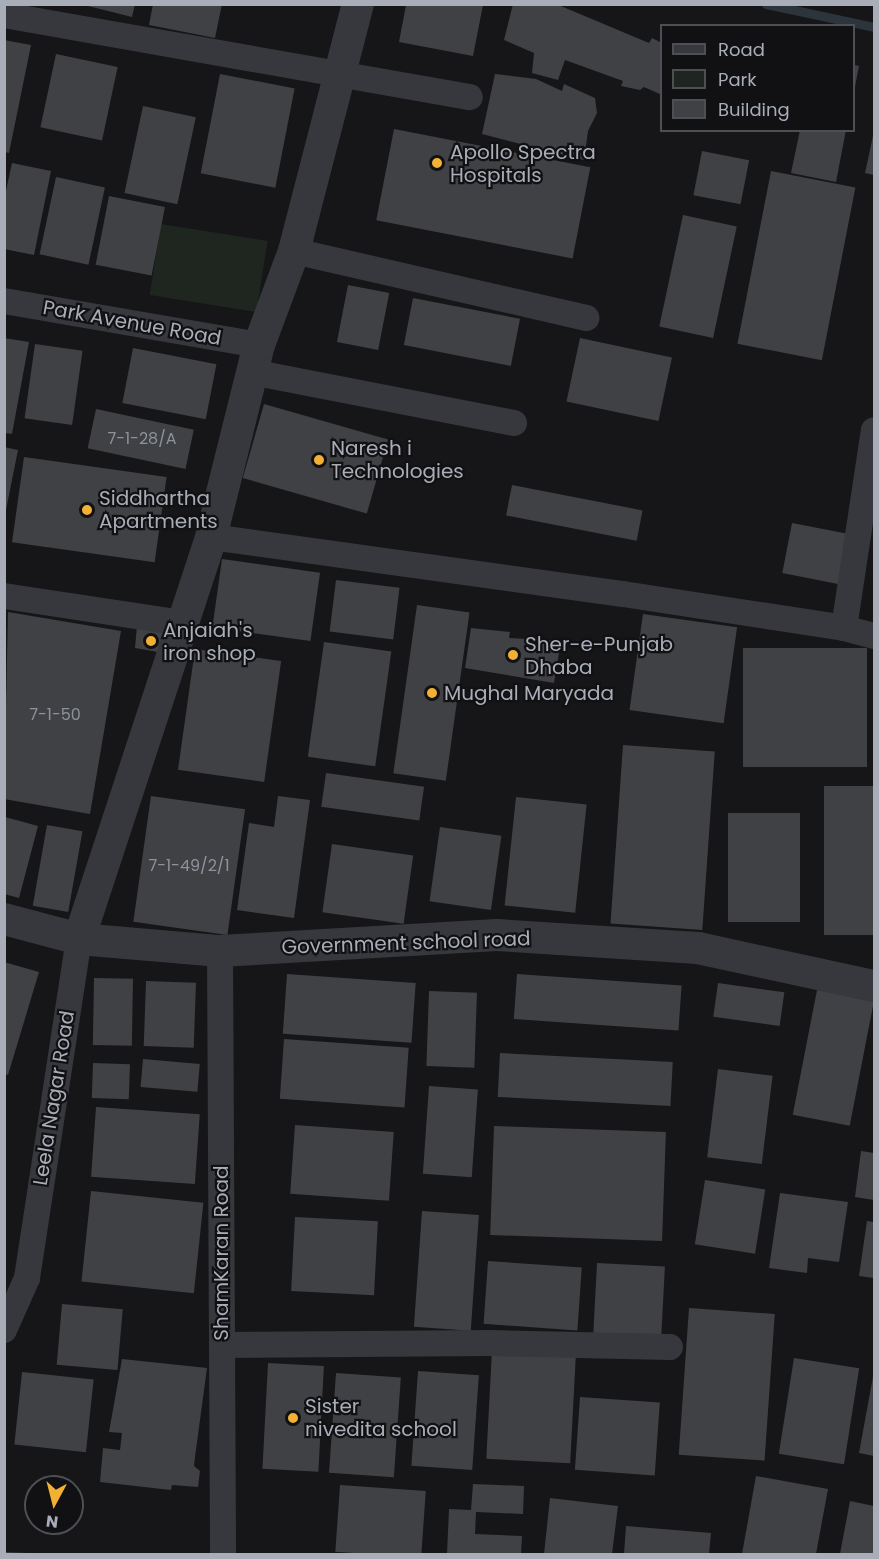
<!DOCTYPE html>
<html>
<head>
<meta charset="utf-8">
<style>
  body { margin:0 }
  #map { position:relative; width:879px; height:1559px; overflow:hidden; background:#161618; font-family:Poppins,sans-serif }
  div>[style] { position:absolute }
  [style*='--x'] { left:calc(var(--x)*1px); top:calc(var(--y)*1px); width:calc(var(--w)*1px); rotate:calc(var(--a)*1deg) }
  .green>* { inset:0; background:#1e261f; transform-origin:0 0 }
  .stream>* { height:9px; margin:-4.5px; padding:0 4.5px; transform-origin:4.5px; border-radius:4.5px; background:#2c353c }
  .building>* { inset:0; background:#404145; transform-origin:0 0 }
  .minor>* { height:26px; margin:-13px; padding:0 13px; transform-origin:13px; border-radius:13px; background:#37383d }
  .tertiary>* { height:32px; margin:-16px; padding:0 16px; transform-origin:16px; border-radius:16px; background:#37383d }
  .dots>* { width:16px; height:16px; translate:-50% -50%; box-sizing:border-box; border:3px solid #111113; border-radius:50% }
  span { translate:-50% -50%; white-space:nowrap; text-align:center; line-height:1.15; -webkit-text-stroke:4.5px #111113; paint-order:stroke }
  .number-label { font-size:16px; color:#8e929b }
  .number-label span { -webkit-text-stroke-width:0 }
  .poi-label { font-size:20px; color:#a8adb8 }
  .left { translate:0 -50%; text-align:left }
  .street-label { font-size:20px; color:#a8adb8 }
  .frame { position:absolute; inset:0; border:6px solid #a8adb8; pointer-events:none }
  .legend { position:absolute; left:660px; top:24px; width:195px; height:108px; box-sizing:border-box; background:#111113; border:2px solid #4d4f55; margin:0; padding:8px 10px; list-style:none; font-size:18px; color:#a8adb8 }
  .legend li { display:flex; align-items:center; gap:12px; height:30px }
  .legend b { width:30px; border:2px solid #4d4f55 }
  .north { position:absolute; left:24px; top:1475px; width:60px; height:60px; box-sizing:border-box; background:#111113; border:2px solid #4d4f55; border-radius:50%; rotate:187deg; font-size:16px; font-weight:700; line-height:24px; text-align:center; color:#a8adb8 }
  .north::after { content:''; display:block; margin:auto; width:21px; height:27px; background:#f2b134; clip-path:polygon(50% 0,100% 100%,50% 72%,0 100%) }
</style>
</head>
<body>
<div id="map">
  <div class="green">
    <div style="left:161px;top:224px;width:108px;height:72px;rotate:9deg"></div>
  </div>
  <div class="stream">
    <div style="--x:766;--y:4;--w:110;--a:12"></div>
  </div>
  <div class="building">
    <div style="clip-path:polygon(80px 4px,135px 4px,132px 17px)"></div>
    <div style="clip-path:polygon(153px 4px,222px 4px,215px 38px,149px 25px)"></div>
    <div style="clip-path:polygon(513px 4px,556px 4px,649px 43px,652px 38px,662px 43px,662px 95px,644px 87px,640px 90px,621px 86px,623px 81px,565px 60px,558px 80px,532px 73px,534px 53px,504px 40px)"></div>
    <div style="clip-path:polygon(406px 5px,483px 5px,473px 56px,399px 42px)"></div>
    <div style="clip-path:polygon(4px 40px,31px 45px,9px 153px,4px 152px)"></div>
    <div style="left:56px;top:54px;width:63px;height:75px;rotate:12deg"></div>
    <div style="clip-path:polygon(854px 65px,859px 66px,855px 87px,854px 87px)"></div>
    <div style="left:220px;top:74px;width:76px;height:101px;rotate:11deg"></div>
    <div style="clip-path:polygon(495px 74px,536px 79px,562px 91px,564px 84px,595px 98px,597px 113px,588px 131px,584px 160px,482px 134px)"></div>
    <div style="left:143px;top:106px;width:54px;height:89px;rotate:12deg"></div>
    <div style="left:394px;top:129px;width:200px;height:93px;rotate:11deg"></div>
    <div style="clip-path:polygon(800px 130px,846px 130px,836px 182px,791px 173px)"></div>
    <div style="clip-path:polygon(874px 131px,874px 175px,865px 173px)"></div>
    <div style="left:702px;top:151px;width:48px;height:45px;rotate:11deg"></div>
    <div style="clip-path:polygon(12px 163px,51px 171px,34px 255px,4px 249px,4px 200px)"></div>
    <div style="left:771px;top:171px;width:86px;height:176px;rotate:11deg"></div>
    <div style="left:56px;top:177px;width:50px;height:79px;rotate:12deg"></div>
    <div style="left:109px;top:196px;width:57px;height:70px;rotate:11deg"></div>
    <div style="left:683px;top:215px;width:55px;height:114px;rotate:12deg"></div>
    <div style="left:348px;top:285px;width:42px;height:58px;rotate:11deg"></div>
    <div style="left:413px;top:298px;width:109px;height:48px;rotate:11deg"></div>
    <div style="clip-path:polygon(4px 338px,29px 342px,12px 434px,4px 433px)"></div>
    <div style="left:580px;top:338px;width:94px;height:65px;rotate:12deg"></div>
    <div style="left:35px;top:344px;width:48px;height:75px;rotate:8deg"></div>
    <div style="left:133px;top:348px;width:85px;height:56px;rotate:11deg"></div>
    <div style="left:264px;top:404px;width:129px;height:77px;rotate:16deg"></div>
    <div style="left:96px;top:409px;width:100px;height:40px;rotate:12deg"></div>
    <div style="clip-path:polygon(4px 447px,18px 450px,6px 510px,4px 510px)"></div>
    <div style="left:24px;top:457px;width:144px;height:86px;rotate:8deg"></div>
    <div style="left:512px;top:485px;width:133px;height:31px;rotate:11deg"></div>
    <div style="left:792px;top:523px;width:58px;height:51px;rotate:11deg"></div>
    <div style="left:222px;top:559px;width:99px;height:69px;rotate:8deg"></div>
    <div style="left:336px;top:580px;width:64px;height:52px;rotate:7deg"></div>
    <div style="left:417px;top:605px;width:53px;height:170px;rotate:8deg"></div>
    <div style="clip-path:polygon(8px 612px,121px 631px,90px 814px,4px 799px)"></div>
    <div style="left:643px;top:614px;width:95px;height:97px;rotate:8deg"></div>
    <div style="clip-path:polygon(137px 626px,169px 633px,164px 653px,135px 648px)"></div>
    <div style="clip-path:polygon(471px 628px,510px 632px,509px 638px,561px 641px,554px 683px,465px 668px)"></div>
    <div style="left:324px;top:642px;width:68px;height:116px;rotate:8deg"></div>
    <div style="left:867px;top:648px;width:119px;height:124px;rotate:90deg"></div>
    <div style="left:195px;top:649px;width:87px;height:122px;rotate:8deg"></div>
    <div style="left:623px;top:745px;width:92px;height:179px;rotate:4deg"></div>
    <div style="left:326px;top:773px;width:99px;height:34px;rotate:8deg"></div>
    <div style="left:824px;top:786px;width:49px;height:149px"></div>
    <div style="left:151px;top:796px;width:95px;height:127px;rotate:8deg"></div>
    <div style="clip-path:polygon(278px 796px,310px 800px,294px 918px,237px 910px,249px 823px,274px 827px)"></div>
    <div style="left:516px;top:797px;width:71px;height:109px;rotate:6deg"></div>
    <div style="left:800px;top:813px;width:109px;height:72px;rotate:90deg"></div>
    <div style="clip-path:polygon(5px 817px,38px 826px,19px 898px,4px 894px)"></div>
    <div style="left:47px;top:825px;width:36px;height:82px;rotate:10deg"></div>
    <div style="left:440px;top:827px;width:62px;height:75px;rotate:8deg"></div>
    <div style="left:332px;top:844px;width:82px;height:69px;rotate:8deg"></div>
    <div style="clip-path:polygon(4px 962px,39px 972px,8px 1075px,4px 1074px)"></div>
    <div style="left:287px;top:974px;width:129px;height:60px;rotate:4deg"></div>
    <div style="left:517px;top:974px;width:165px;height:45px;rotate:4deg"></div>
    <div style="left:94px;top:978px;width:39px;height:67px;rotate:1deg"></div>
    <div style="left:146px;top:981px;width:50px;height:65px;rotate:2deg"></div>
    <div style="left:718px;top:983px;width:67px;height:34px;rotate:8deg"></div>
    <div style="left:817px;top:990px;width:58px;height:127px;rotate:11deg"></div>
    <div style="left:429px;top:991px;width:48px;height:75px;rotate:2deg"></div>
    <div style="left:284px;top:1039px;width:125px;height:60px;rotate:4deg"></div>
    <div style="left:500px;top:1053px;width:173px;height:44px;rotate:3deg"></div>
    <div style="left:143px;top:1059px;width:57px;height:28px;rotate:5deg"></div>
    <div style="left:93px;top:1063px;width:37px;height:35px;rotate:2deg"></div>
    <div style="left:718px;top:1069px;width:55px;height:89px;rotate:7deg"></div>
    <div style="left:429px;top:1086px;width:49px;height:88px;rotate:4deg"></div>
    <div style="left:96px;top:1107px;width:104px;height:70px;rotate:4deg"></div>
    <div style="left:295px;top:1125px;width:99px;height:69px;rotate:4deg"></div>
    <div style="left:494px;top:1126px;width:172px;height:109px;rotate:2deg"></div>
    <div style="clip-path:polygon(861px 1151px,874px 1153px,874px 1200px,855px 1197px)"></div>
    <div style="left:705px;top:1180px;width:61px;height:65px;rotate:9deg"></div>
    <div style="left:91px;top:1191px;width:113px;height:91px;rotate:6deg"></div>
    <div style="clip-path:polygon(780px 1193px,848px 1202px,839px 1262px,808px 1258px,807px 1273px,769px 1268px)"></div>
    <div style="left:422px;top:1211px;width:57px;height:116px;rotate:4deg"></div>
    <div style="left:295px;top:1217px;width:83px;height:74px;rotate:3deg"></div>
    <div style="clip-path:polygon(867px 1221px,874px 1222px,874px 1278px,859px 1276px)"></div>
    <div style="left:488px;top:1261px;width:94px;height:63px;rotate:4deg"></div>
    <div style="left:597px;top:1263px;width:68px;height:73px;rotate:3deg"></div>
    <div style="left:62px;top:1304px;width:61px;height:61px;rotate:5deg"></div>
    <div style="left:689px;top:1308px;width:86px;height:147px;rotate:4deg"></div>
    <div style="left:492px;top:1350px;width:84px;height:109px;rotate:3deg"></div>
    <div style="left:794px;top:1358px;width:66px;height:97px;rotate:9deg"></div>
    <div style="clip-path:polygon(122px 1359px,207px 1368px,195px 1457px,194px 1466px,200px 1471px,198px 1487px,172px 1485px,171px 1490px,100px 1482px,103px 1448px,120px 1450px,122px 1433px,109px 1432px)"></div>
    <div style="left:268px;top:1363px;width:56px;height:106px;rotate:3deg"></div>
    <div style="left:418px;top:1371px;width:61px;height:95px;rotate:4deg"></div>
    <div style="clip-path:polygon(874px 1371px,874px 1456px,859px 1453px)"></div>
    <div style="left:22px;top:1372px;width:72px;height:73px;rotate:6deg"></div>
    <div style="left:336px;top:1373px;width:65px;height:100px;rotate:4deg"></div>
    <div style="left:580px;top:1397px;width:80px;height:73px;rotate:4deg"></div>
    <div style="clip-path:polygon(756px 1476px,828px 1489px,816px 1554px,742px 1554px)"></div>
    <div style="clip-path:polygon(473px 1484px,524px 1486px,523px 1514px,476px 1512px,475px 1534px,522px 1536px,521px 1554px,447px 1554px,449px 1509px,471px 1510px)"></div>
    <div style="left:340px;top:1485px;width:86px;height:67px;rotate:4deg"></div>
    <div style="clip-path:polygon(550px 1498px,618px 1506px,612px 1554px,544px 1554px)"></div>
    <div style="clip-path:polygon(850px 1501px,874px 1506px,874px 1554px,840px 1554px)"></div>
    <div style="clip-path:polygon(626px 1526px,711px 1533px,709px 1554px,624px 1554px)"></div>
    <div style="clip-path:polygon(4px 1552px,28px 1553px,28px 1554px,4px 1554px)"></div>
  </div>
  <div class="minor">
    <div style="--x:4;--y:15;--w:473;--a:10"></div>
    <div style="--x:294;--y:251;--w:300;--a:12.9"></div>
    <div style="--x:4;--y:301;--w:259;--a:9.8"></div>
    <div style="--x:252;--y:372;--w:267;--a:11"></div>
    <div style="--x:211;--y:537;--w:416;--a:7.9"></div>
    <div style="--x:623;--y:594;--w:224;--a:8.7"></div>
    <div style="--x:844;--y:628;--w:31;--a:15"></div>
    <div style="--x:4;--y:596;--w:181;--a:8.6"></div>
    <div style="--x:844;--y:628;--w:200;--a:-81.4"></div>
    <div style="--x:220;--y:951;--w:603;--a:89.71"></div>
    <div style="--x:4;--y:1330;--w:57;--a:-66.1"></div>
    <div style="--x:27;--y:1278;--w:343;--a:-81.3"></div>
    <div style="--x:222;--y:1345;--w:269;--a:-0.4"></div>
    <div style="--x:491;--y:1343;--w:179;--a:1.3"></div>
  </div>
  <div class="tertiary">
    <div style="--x:4;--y:919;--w:78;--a:14.9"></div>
    <div style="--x:79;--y:939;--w:142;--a:4.9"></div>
    <div style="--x:220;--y:951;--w:277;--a:-3.3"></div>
    <div style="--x:497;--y:935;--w:201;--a:3.7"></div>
    <div style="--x:698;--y:948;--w:180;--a:12.2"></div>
    <div style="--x:79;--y:939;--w:423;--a:-71.8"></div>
    <div style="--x:211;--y:537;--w:198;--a:-76"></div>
    <div style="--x:259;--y:345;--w:100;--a:-69.6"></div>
    <div style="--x:294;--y:251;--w:255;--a:-75.5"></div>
  </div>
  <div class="dots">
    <div style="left:437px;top:163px;background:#f2b134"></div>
    <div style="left:319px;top:460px;background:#f2b134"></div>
    <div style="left:87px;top:510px;background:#f2b134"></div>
    <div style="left:151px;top:641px;background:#f2b134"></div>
    <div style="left:513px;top:655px;background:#f2b134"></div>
    <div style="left:432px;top:693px;background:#f2b134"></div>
    <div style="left:293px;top:1418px;background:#f2b134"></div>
  </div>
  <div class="number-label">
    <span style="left:142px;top:439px">7-1-28/A</span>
    <span style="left:55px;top:715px">7-1-50</span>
    <span style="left:189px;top:866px">7-1-49/2/1</span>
  </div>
  <div class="poi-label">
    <span class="left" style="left:450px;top:164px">Apollo Spectra<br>Hospitals</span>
    <span class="left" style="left:331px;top:460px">Naresh i<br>Technologies</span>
    <span class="left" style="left:99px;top:510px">Siddhartha<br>Apartments</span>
    <span class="left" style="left:163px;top:642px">Anjaiah's<br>iron shop</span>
    <span class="left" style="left:525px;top:656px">Sher-e-Punjab<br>Dhaba</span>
    <span class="left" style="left:444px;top:693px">Mughal Maryada</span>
    <span class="left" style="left:305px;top:1418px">Sister<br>nivedita school</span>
  </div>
  <div class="street-label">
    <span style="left:132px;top:323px;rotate:10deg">Park Avenue Road</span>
    <span style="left:406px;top:943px;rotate:-2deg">Government school road</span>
    <span style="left:54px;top:1098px;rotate:-81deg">Leela Nagar Road</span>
    <span style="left:221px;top:1253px;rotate:-90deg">ShamKaran Road</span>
  </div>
  <div class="frame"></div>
  <ul class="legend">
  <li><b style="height:8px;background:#37383d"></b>Road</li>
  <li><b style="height:16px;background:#1e261f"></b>Park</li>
  <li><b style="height:16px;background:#404145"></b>Building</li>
  </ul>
  <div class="north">N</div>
</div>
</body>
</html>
